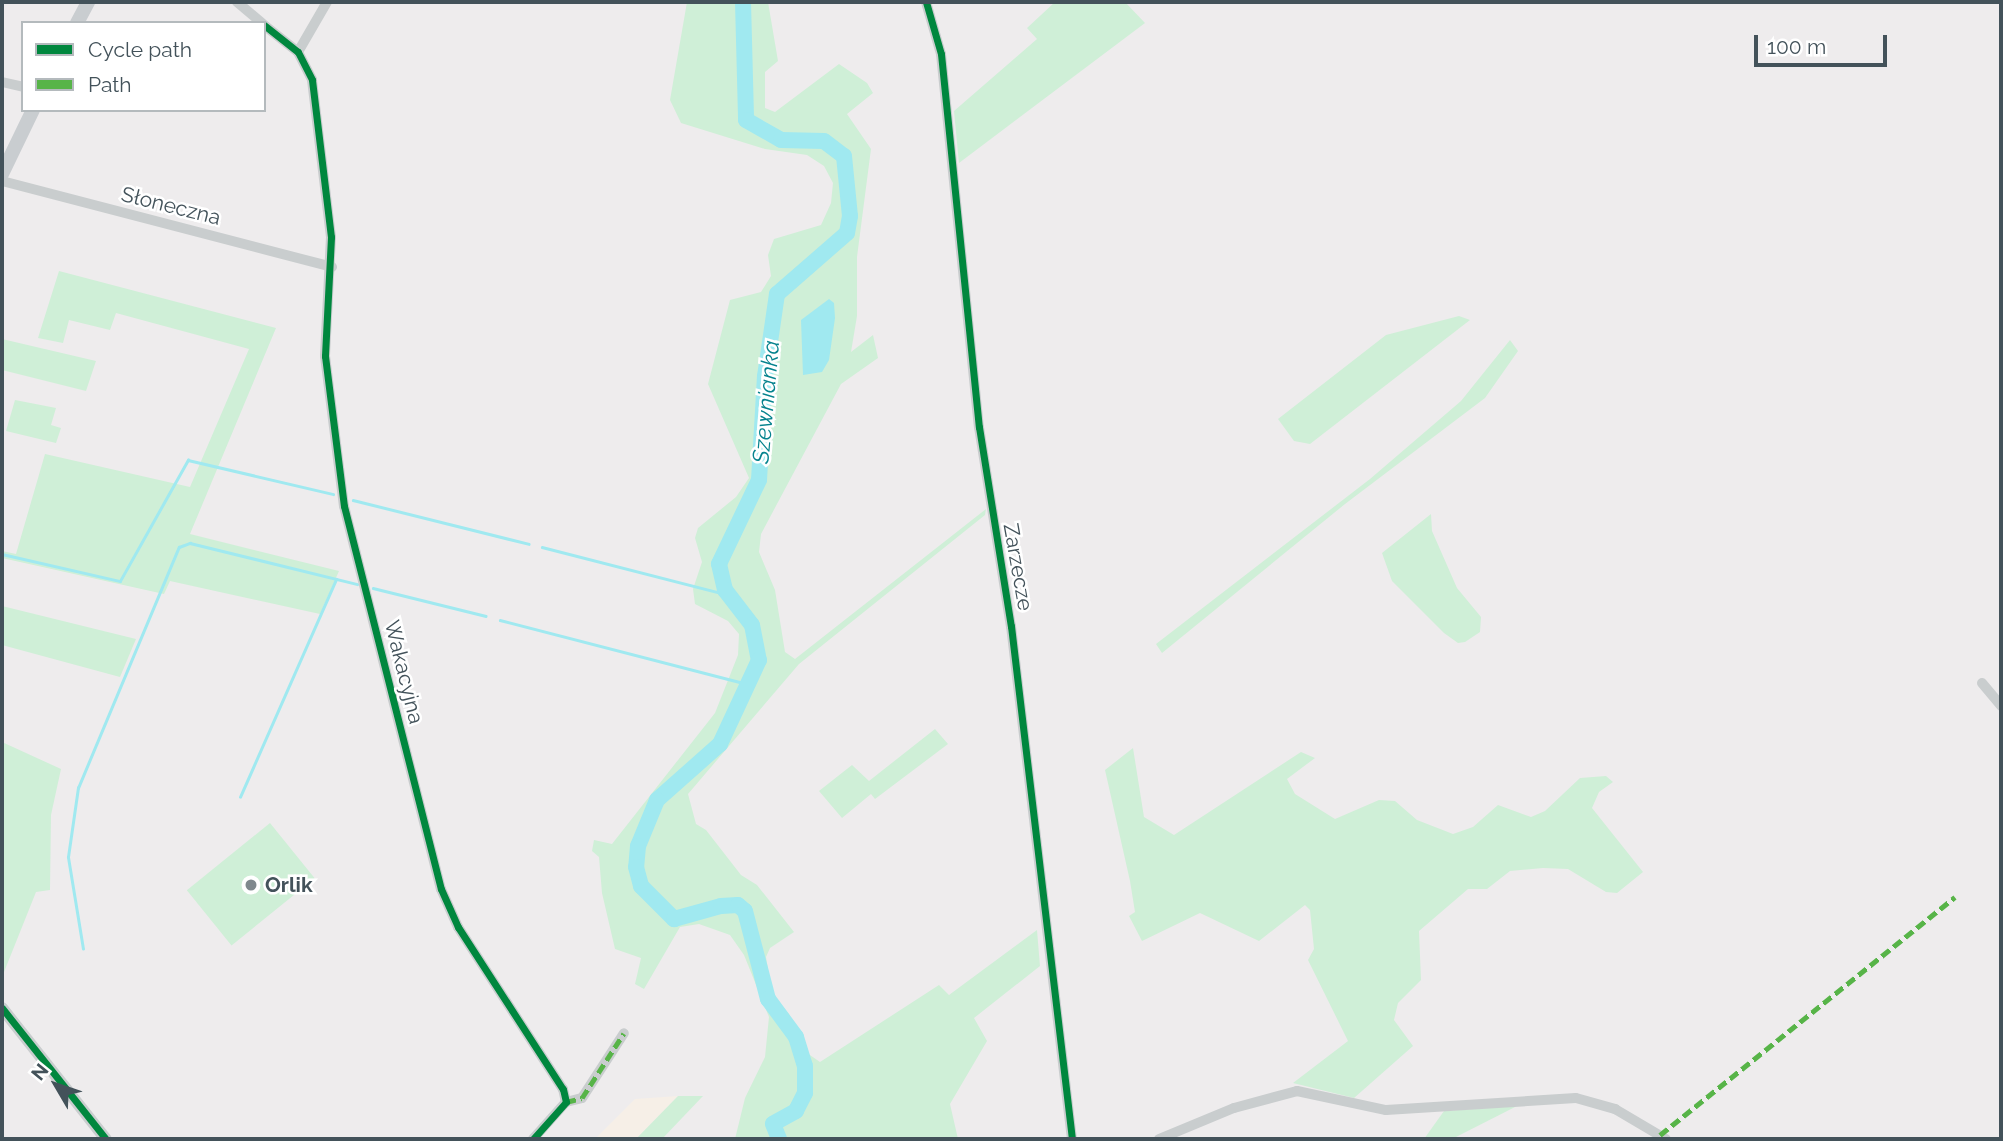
<!DOCTYPE html>
<html>
<head>
<meta charset="utf-8">
<style>
  body { margin:0 }
  #map { position:relative; width:2003px; height:1141px; overflow:hidden; background:#eeeced; font-family:Raleway,sans-serif }
  div>[style] { position:absolute }
  [style*='--x'] { left:calc(var(--x)*1px); top:calc(var(--y)*1px); width:calc(var(--w)*1px); rotate:calc(var(--a)*1deg) }
  .commercial>* { inset:0; background:#f6efe7 }
  .green>* { inset:0; background:#cfefd7; transform-origin:0 0 }
  .water>* { inset:0; background:#a0e9f0 }
  .stream>* { height:2.5px; margin:-1.25px; padding:0 1.25px; transform-origin:1.25px; border-radius:1.25px; background:#a0e9f0 }
  .river>* { height:16px; margin:-8px; padding:0 8px; transform-origin:8px; border-radius:8px; background:#a0e9f0 }
  .minor>* { height:10px; margin:-5px; padding:0 5px; transform-origin:5px; border-radius:5px; background:#c9cdce }
  .tertiary>* { height:12px; margin:-6px; padding:0 6px; transform-origin:6px; border-radius:6px; background:#c9cdce }
  .secondary>* { height:14px; margin:-7px; padding:0 7px; transform-origin:7px; border-radius:7px; background:#c9cdd0 }
  .quiet>* { height:5px; margin-top:-2.5px; transform-origin:0; background:repeating-linear-gradient(90deg,#57b448 0 10px,transparent 0 15px) }
  .cycleway>* { height:7px; margin:-3.5px; padding:0 3.5px; transform-origin:3.5px; border-radius:3.5px; background:#00873e }
  .dots>* { width:19px; height:19px; translate:-50% -50%; box-sizing:border-box; border:4px solid #fff; border-radius:50% }
  span { translate:-50% -50%; white-space:nowrap; text-align:center; line-height:1.15; -webkit-text-stroke:5px #fff; paint-order:stroke }
  .street-label { font-size:21px; color:#43525a }
  .poi-label { font-size:21px; color:#43525a; font-weight:700 }
  .left { translate:0 -50%; text-align:left }
  .water-label { font-size:23px; color:#06838e; font-style:italic }
  .frame { position:absolute; inset:0; border:4px solid #43525a; pointer-events:none }
  .legend { position:absolute; left:21px; top:21px; width:245px; height:91px; box-sizing:border-box; background:#fff; border:2px solid #b4babd; margin:0; padding:9px 12px; list-style:none; font-size:21px; color:#43525a }
  .legend li { display:flex; align-items:center; gap:14px; height:35px }
  .legend b { width:35px; border:2px solid #b4babd }
  .north { position:absolute; left:21px; top:1050px; width:70px; height:70px; -webkit-text-stroke:5px #fff; paint-order:stroke; rotate:309deg; font-size:19px; font-weight:700; line-height:28px; text-align:center; color:#43525a }
  .north::after { content:''; display:block; margin:auto; width:24px; height:32px; background:#43525a; clip-path:polygon(50% 0,100% 100%,50% 72%,0 100%) }
  .scale { position:absolute; left:1754px; top:35px; width:133px; height:32px; box-sizing:border-box; border:4px solid #43525a; border-top:0; padding-left:9px; font-size:21px; line-height:24px; white-space:nowrap; color:#43525a; -webkit-text-stroke:5px #fff; paint-order:stroke }
</style>
</head>
<body>
<div id="map">
  <div class="commercial">
    <div style="clip-path:polygon(678px 1096px,636px 1139px,595px 1139px,635px 1099px)"></div>
  </div>
  <div class="green">
    <div style="clip-path:polygon(687px 2px,768px 2px,778px 61px,765px 72px,765px 108px,775px 112px,839px 64px,867px 83px,873px 93px,847px 114px,871px 149px,857px 257px,857px 316px,851px 352px,873px 335px,878px 358px,841px 384px,761px 534px,759px 552px,775px 590px,785px 652px,795px 659px,986px 509px,985px 515px,799px 664px,688px 794px,696px 824px,706px 830px,741px 875px,757px 885px,794px 932px,770px 948px,766px 957px,772px 994px,789px 1014px,807px 1053px,820px 1062px,939px 985px,949px 995px,1037px 930px,1040px 966px,974px 1018px,987px 1041px,950px 1104px,958px 1139px,735px 1139px,745px 1098px,765px 1057px,769px 1017px,744px 955px,730px 935px,699px 924px,680px 927px,644px 989px,635px 984px,641px 958px,615px 949px,602px 893px,599px 857px,592px 851px,594px 840px,612px 844px,715px 713px,738px 655px,739px 634px,728px 621px,695px 604px,693px 589px,702px 562px,695px 538px,698px 528px,736px 497px,749px 478px,708px 384px,730px 300px,761px 292px,771px 276px,768px 255px,774px 239px,821px 225px,831px 203px,833px 183px,824px 166px,807px 155px,765px 149px,681px 123px,670px 100px)"></div>
    <div style="clip-path:polygon(1055px 2px,1125px 2px,1145px 23px,959px 163px,954px 111px,1037px 39px,1027px 28px)"></div>
    <div style="clip-path:polygon(59px 271px,276px 328px,190px 534px,339px 571px,320px 614px,170px 581px,164px 594px,2px 558px,2px 551px,16px 554px,45px 454px,190px 487px,249px 349px,116px 313px,110px 330px,69px 320px,63px 343px,38px 338px)"></div>
    <div style="clip-path:polygon(1459px 316px,1470px 320px,1310px 444px,1294px 441px,1278px 419px,1386px 335px)"></div>
    <div style="clip-path:polygon(2px 339px,96px 361px,86px 391px,2px 370px)"></div>
    <div style="clip-path:polygon(1510px 340px,1518px 351px,1485px 398px,1345px 504px,1162px 653px,1156px 644px,1370px 479px,1461px 401px)"></div>
    <div style="clip-path:polygon(15px 400px,56px 408px,51px 425px,61px 428px,56px 443px,6px 431px)"></div>
    <div style="clip-path:polygon(1431px 514px,1432px 531px,1457px 588px,1481px 617px,1480px 632px,1465px 642px,1458px 643px,1444px 633px,1392px 581px,1382px 553px)"></div>
    <div style="clip-path:polygon(2px 606px,136px 639px,120px 677px,2px 645px)"></div>
    <div style="clip-path:polygon(935px 729px,948px 744px,875px 799px,871px 794px,842px 818px,819px 791px,852px 765px,869px 781px)"></div>
    <div style="clip-path:polygon(2px 742px,61px 769px,51px 815px,50px 890px,36px 892px,2px 977px)"></div>
    <div style="clip-path:polygon(1133px 748px,1144px 817px,1174px 835px,1301px 752px,1315px 758px,1287px 779px,1295px 794px,1335px 819px,1379px 800px,1395px 801px,1417px 820px,1453px 834px,1473px 827px,1498px 805px,1531px 817px,1545px 811px,1580px 778px,1606px 776px,1613px 782px,1599px 792px,1592px 808px,1643px 872px,1617px 893px,1606px 892px,1568px 869px,1543px 868px,1510px 871px,1487px 889px,1468px 889px,1419px 931px,1421px 980px,1398px 1003px,1394px 1020px,1413px 1046px,1354px 1098px,1293px 1083px,1348px 1041px,1308px 960px,1314px 949px,1310px 910px,1305px 905px,1259px 941px,1200px 913px,1142px 941px,1129px 916px,1135px 912px,1130px 881px,1105px 770px)"></div>
    <div style="left:270px;top:823px;width:71px;height:107px;rotate:51deg"></div>
    <div style="clip-path:polygon(678px 1096px,703px 1096px,662px 1139px,636px 1139px)"></div>
    <div style="clip-path:polygon(1517px 1106px,1452px 1139px,1424px 1139px,1444px 1111px)"></div>
  </div>
  <div class="water">
    <div style="clip-path:polygon(829px 299px,834px 303px,835px 318px,829px 360px,822px 372px,803px 375px,801px 320px)"></div>
  </div>
  <div class="stream">
    <div style="--x:353;--y:500;--w:181;--a:14"></div>
    <div style="--x:542;--y:547;--w:193;--a:14.4"></div>
    <div style="--x:2;--y:554;--w:121;--a:12.9"></div>
    <div style="--x:120;--y:581;--w:139;--a:-60.7"></div>
    <div style="--x:188;--y:460;--w:149;--a:13.2"></div>
    <div style="--x:373;--y:588;--w:116;--a:13.9"></div>
    <div style="--x:500;--y:620;--w:255;--a:14.5"></div>
    <div style="--x:240;--y:797;--w:238;--a:-66.2"></div>
    <div style="--x:83;--y:949;--w:93;--a:-99.3"></div>
    <div style="--x:68;--y:857;--w:70;--a:-81.8"></div>
    <div style="--x:78;--y:788;--w:261;--a:-67.3"></div>
    <div style="--x:179;--y:547;--w:12;--a:-20"></div>
    <div style="--x:190;--y:543;--w:172;--a:13.8"></div>
  </div>
  <div class="river">
    <div style="--x:743;--y:2;--w:118;--a:88.5"></div>
    <div style="--x:746;--y:120;--w:40;--a:29.7"></div>
    <div style="--x:781;--y:140;--w:43;--a:1.3"></div>
    <div style="--x:824;--y:141;--w:25;--a:37"></div>
    <div style="--x:844;--y:156;--w:60;--a:84.3"></div>
    <div style="--x:850;--y:216;--w:17;--a:100"></div>
    <div style="--x:847;--y:233;--w:93;--a:138.9"></div>
    <div style="--x:777;--y:294;--w:83;--a:98.3"></div>
    <div style="--x:765;--y:376;--w:104;--a:93.3"></div>
    <div style="--x:759;--y:480;--w:93;--a:115.5"></div>
    <div style="--x:719;--y:564;--w:27;--a:77"></div>
    <div style="--x:725;--y:590;--w:44;--a:52.4"></div>
    <div style="--x:752;--y:625;--w:36;--a:79"></div>
    <div style="--x:759;--y:660;--w:93;--a:114.9"></div>
    <div style="--x:720;--y:744;--w:84;--a:138.4"></div>
    <div style="--x:657;--y:800;--w:50;--a:112.4"></div>
    <div style="--x:638;--y:846;--w:21;--a:95"></div>
    <div style="--x:636;--y:867;--w:20;--a:75"></div>
    <div style="--x:641;--y:886;--w:47;--a:45"></div>
    <div style="--x:674;--y:919;--w:49;--a:-15.5"></div>
    <div style="--x:721;--y:906;--w:17;--a:-3"></div>
    <div style="--x:738;--y:905;--w:9;--a:41"></div>
    <div style="--x:745;--y:911;--w:91;--a:75.4"></div>
    <div style="--x:768;--y:999;--w:47;--a:53.6"></div>
    <div style="--x:796;--y:1037;--w:30;--a:73"></div>
    <div style="--x:805;--y:1066;--w:27;--a:90"></div>
    <div style="--x:805;--y:1093;--w:20;--a:117"></div>
    <div style="--x:796;--y:1111;--w:26;--a:151"></div>
    <div style="--x:773;--y:1124;--w:16;--a:68"></div>
  </div>
  <div class="minor">
    <div style="--x:237;--y:2;--w:33;--a:40"></div>
    <div style="--x:926;--y:2;--w:54;--a:73.9"></div>
    <div style="--x:941;--y:54;--w:375;--a:84.2"></div>
    <div style="--x:979;--y:427;--w:202;--a:80.9"></div>
    <div style="--x:1011;--y:626;--w:517;--a:83.22"></div>
    <div style="--x:264;--y:25;--w:43;--a:38.5"></div>
    <div style="--x:298;--y:52;--w:31;--a:63"></div>
    <div style="--x:312;--y:80;--w:158;--a:83.1"></div>
    <div style="--x:331;--y:237;--w:119;--a:92.9"></div>
    <div style="--x:325;--y:356;--w:151;--a:82.8"></div>
    <div style="--x:344;--y:506;--w:395;--a:75.8"></div>
    <div style="--x:441;--y:889;--w:42;--a:65.9"></div>
    <div style="--x:458;--y:927;--w:193;--a:57.1"></div>
    <div style="--x:563;--y:1089;--w:13;--a:77"></div>
    <div style="--x:566;--y:1102;--w:50;--a:131.7"></div>
    <div style="--x:298;--y:52;--w:58;--a:-59.9"></div>
    <div style="--x:2;--y:82;--w:22;--a:13"></div>
    <div style="--x:2;--y:181;--w:341;--a:14.6"></div>
    <div style="--x:1982;--y:683;--w:30;--a:50"></div>
    <div style="--x:566;--y:1102;--w:16;--a:-14"></div>
    <div style="--x:582;--y:1098;--w:77;--a:-57.1"></div>
    <div style="--x:1159;--y:1139;--w:81;--a:-22.5"></div>
    <div style="--x:1234;--y:1108;--w:65;--a:-15.1"></div>
    <div style="--x:1297;--y:1091;--w:91;--a:12.1"></div>
    <div style="--x:1386;--y:1110;--w:190;--a:-3.6"></div>
    <div style="--x:1576;--y:1098;--w:41;--a:15.8"></div>
    <div style="--x:1615;--y:1109;--w:59;--a:30.5"></div>
  </div>
  <div class="tertiary">
    <div style="--x:2;--y:1008;--w:167;--a:51.6"></div>
  </div>
  <div class="secondary">
    <div style="--x:77;--y:23;--w:24;--a:-62"></div>
    <div style="--x:2;--y:174;--w:71;--a:-64.2"></div>
  </div>
  <div class="quiet">
    <div style="--x:566;--y:1102;--w:16;--a:-14"></div>
    <div style="--x:582;--y:1098;--w:77;--a:-57.1"></div>
    <div style="--x:1660;--y:1135;--w:379;--a:-38.9"></div>
  </div>
  <div class="cycleway">
    <div style="--x:926;--y:2;--w:54;--a:73.9"></div>
    <div style="--x:941;--y:54;--w:375;--a:84.2"></div>
    <div style="--x:979;--y:427;--w:202;--a:80.9"></div>
    <div style="--x:1011;--y:626;--w:517;--a:83.22"></div>
    <div style="--x:264;--y:25;--w:43;--a:38.5"></div>
    <div style="--x:298;--y:52;--w:31;--a:63"></div>
    <div style="--x:312;--y:80;--w:158;--a:83.1"></div>
    <div style="--x:331;--y:237;--w:119;--a:92.9"></div>
    <div style="--x:325;--y:356;--w:151;--a:82.8"></div>
    <div style="--x:344;--y:506;--w:395;--a:75.8"></div>
    <div style="--x:441;--y:889;--w:42;--a:65.9"></div>
    <div style="--x:458;--y:927;--w:193;--a:57.1"></div>
    <div style="--x:563;--y:1089;--w:13;--a:77"></div>
    <div style="--x:566;--y:1102;--w:50;--a:131.7"></div>
    <div style="--x:2;--y:1008;--w:167;--a:51.6"></div>
  </div>
  <div class="dots">
    <div style="left:251px;top:885px;background:#7f888d"></div>
  </div>
  <div class="street-label">
    <span style="left:171px;top:206px;rotate:14deg">Słoneczna</span>
    <span style="left:1018px;top:567px;rotate:80deg">Zarzecze</span>
    <span style="left:404px;top:672px;rotate:76deg">Wakacyjna</span>
  </div>
  <div class="poi-label">
    <span class="left" style="left:265px;top:885px">Orlik</span>
  </div>
  <div class="water-label">
    <span style="left:766px;top:402px;rotate:-85deg">Szewnianka</span>
  </div>
  <div class="frame"></div>
  <ul class="legend">
  <li><b style="height:9px;background:#00873e"></b>Cycle path</li>
  <li><b style="height:9px;background:#57b448"></b>Path</li>
  </ul>
  <div class="north">N</div>
  <div class="scale">100 m</div>
</div>
</body>
</html>
